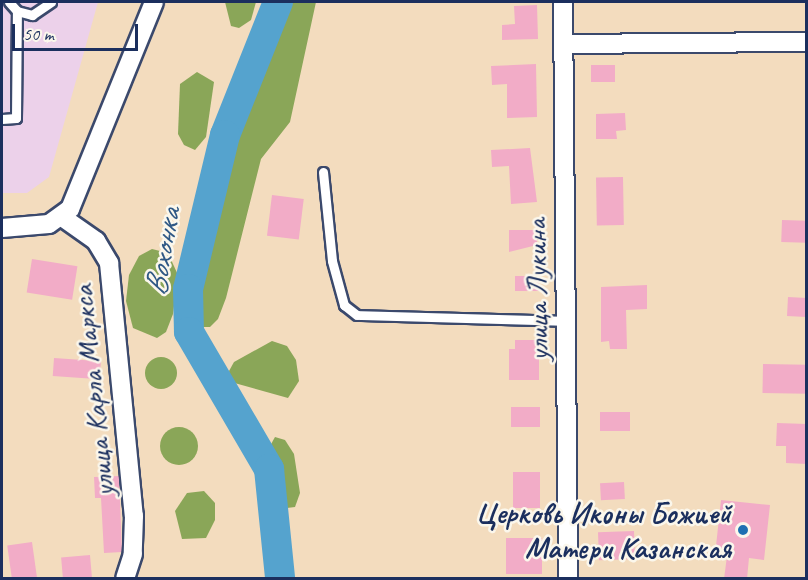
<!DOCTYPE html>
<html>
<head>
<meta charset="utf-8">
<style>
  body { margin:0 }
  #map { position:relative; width:808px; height:580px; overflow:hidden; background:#f3dcbe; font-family:Caveat,sans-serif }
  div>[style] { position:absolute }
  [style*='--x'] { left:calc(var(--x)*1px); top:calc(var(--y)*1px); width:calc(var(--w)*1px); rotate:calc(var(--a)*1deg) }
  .built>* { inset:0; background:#ecd1ea }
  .forest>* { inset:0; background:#8aa658 }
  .round { border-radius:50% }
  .river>* { height:30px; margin:-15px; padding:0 15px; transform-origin:15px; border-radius:15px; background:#55a3ce }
  .building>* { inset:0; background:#f2acc7; transform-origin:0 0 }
  .roads { filter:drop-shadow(2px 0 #3b496c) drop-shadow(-2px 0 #3b496c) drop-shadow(0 2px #3b496c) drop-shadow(0 -2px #3b496c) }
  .lane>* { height:9px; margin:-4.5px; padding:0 4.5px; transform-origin:4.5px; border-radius:4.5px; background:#fff }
  .street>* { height:18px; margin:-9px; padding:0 9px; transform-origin:9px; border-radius:9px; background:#fff }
  .dots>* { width:16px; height:16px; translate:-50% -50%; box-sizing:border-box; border:3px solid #fbf7ec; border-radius:50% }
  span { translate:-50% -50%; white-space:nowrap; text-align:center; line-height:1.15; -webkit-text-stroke:5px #fbf7ec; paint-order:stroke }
  .street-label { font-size:30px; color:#1b2f5e }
  .poi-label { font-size:30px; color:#1b2f5e; font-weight:700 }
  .right { translate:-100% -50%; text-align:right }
  .water-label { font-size:32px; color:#2f5885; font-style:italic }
  .frame { position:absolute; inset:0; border:3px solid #1b2f5e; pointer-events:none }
  .scale { position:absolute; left:12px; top:24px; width:126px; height:27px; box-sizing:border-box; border:3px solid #1b2f5e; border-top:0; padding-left:8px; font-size:18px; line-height:21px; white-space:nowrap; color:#1b2f5e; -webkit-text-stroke:4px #fbf7ec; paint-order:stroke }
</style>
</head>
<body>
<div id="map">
  <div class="built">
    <div style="clip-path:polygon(2px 2px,98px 2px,49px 177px,27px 193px,2px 193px)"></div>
  </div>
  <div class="forest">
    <div style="clip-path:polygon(225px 2px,256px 2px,251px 20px,239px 28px,231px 26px)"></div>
    <div style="clip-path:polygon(287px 2px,316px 2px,290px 122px,261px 159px,226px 298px,218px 319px,210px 327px,201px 327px,196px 290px,229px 156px)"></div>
    <div style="clip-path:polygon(197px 72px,214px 82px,206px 137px,195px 150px,184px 145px,178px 134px,180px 84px)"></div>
    <div style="clip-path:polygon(152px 249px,168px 253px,178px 275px,173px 314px,166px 332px,157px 338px,133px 328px,126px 301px,129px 275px,139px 256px)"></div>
    <div style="clip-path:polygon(272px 341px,287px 346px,296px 360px,299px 381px,288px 398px,231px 382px,229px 371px,234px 362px)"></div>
    <div class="round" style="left:145px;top:357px;width:32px;height:32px"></div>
    <div class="round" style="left:160px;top:427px;width:38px;height:38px"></div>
    <div style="clip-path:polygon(275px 437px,285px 440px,294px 454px,300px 493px,295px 507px,287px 508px,270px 446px)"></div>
    <div style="clip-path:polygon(204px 491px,215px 503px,215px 520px,206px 538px,182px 539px,175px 511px,187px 493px)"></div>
  </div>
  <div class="river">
    <div style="--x:278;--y:2;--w:143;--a:111.7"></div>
    <div style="--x:225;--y:135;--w:158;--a:103.5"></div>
    <div style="--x:188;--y:289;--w:43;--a:88.7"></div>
    <div style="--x:189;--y:332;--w:159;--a:59.7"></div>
    <div style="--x:269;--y:469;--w:110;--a:84.2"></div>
  </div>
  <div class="building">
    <div style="clip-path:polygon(537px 5px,538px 39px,502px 40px,502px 25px,515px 24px,514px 6px)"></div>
    <div style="clip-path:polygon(536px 64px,537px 117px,507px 118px,507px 84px,492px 85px,491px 66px)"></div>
    <div style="left:615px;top:65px;width:17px;height:24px;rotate:90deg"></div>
    <div style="clip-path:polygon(625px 113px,626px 130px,616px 131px,617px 139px,596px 139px,596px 114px)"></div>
    <div style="clip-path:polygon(530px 148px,537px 202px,511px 204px,509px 166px,492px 167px,491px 150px)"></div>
    <div style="left:623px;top:177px;width:48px;height:27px;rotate:89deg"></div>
    <div style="left:272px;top:195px;width:32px;height:41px;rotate:7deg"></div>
    <div style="left:782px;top:220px;width:25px;height:22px;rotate:2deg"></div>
    <div style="clip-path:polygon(509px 230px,537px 230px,537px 245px,509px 252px)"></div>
    <div style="left:32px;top:259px;width:46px;height:34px;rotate:9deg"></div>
    <div style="left:539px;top:276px;width:15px;height:24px;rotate:90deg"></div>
    <div style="clip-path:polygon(647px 285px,647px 309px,626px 310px,627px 349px,610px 349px,609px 341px,601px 342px,601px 287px)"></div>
    <div style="left:788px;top:297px;width:19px;height:19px;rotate:3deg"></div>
    <div style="clip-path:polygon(515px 340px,539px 340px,539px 380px,509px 380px,509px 349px,515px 349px)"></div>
    <div style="left:54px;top:358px;width:47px;height:18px;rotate:4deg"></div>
    <div style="left:763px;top:364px;width:44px;height:29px;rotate:1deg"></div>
    <div style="left:511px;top:407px;width:29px;height:20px"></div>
    <div style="left:600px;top:412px;width:30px;height:19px"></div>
    <div style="clip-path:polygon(777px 423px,807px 424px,807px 464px,786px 463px,786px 446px,776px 446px)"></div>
    <div style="left:513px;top:472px;width:27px;height:36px"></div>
    <div style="clip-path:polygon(119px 476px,122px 552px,104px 553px,101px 498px,95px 498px,94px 477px)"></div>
    <div style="left:624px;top:482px;width:17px;height:24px;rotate:87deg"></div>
    <div style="clip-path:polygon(721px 500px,770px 505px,764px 560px,749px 558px,747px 579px,724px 579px,727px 556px,715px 555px)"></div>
    <div style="left:634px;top:531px;width:28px;height:36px;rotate:88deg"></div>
    <div style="left:506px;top:538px;width:36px;height:36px"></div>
    <div style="left:32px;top:542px;width:37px;height:25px;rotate:82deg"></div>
    <div style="left:90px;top:555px;width:24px;height:29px;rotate:85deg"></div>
  </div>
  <div class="roads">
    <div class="lane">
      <div style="--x:9;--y:2;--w:12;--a:48"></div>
      <div style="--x:17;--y:11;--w:16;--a:15"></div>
      <div style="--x:32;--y:15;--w:23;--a:-34"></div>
      <div style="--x:2;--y:119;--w:14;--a:-4"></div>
      <div style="--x:16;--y:118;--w:107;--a:-89.5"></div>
      <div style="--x:323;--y:172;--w:89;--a:84.2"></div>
      <div style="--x:332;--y:261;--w:46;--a:74.7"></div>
      <div style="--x:344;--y:305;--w:16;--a:38"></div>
      <div style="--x:357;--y:315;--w:209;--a:1.6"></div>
    </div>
    <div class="street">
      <div style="--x:563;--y:2;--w:576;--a:89.5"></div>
      <div style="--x:565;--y:44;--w:241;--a:-0.5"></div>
      <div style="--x:62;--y:217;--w:42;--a:35.2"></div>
      <div style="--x:96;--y:241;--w:26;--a:59"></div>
      <div style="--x:109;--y:263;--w:254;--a:84.4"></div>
      <div style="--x:134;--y:516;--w:38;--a:92"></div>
      <div style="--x:133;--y:554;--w:25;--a:108"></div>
      <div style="--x:2;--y:228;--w:47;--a:-4.9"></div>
      <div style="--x:49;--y:224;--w:26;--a:-36"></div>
      <div style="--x:70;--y:209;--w:223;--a:-67.9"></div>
    </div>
  </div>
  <div class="dots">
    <div style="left:743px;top:530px;background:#1f6fb2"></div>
  </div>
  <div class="street-label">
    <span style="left:537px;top:290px;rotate:-91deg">улица Лукина</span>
    <span style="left:93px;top:391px;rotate:-96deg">улица Карла Маркса</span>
  </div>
  <div class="poi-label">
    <span class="right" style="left:731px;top:530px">Церковь Иконы Божией<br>Матери Казанская</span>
  </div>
  <div class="water-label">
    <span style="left:163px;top:252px;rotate:-80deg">Вохонка</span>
  </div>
  <div class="frame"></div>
  <div class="scale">50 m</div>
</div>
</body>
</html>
